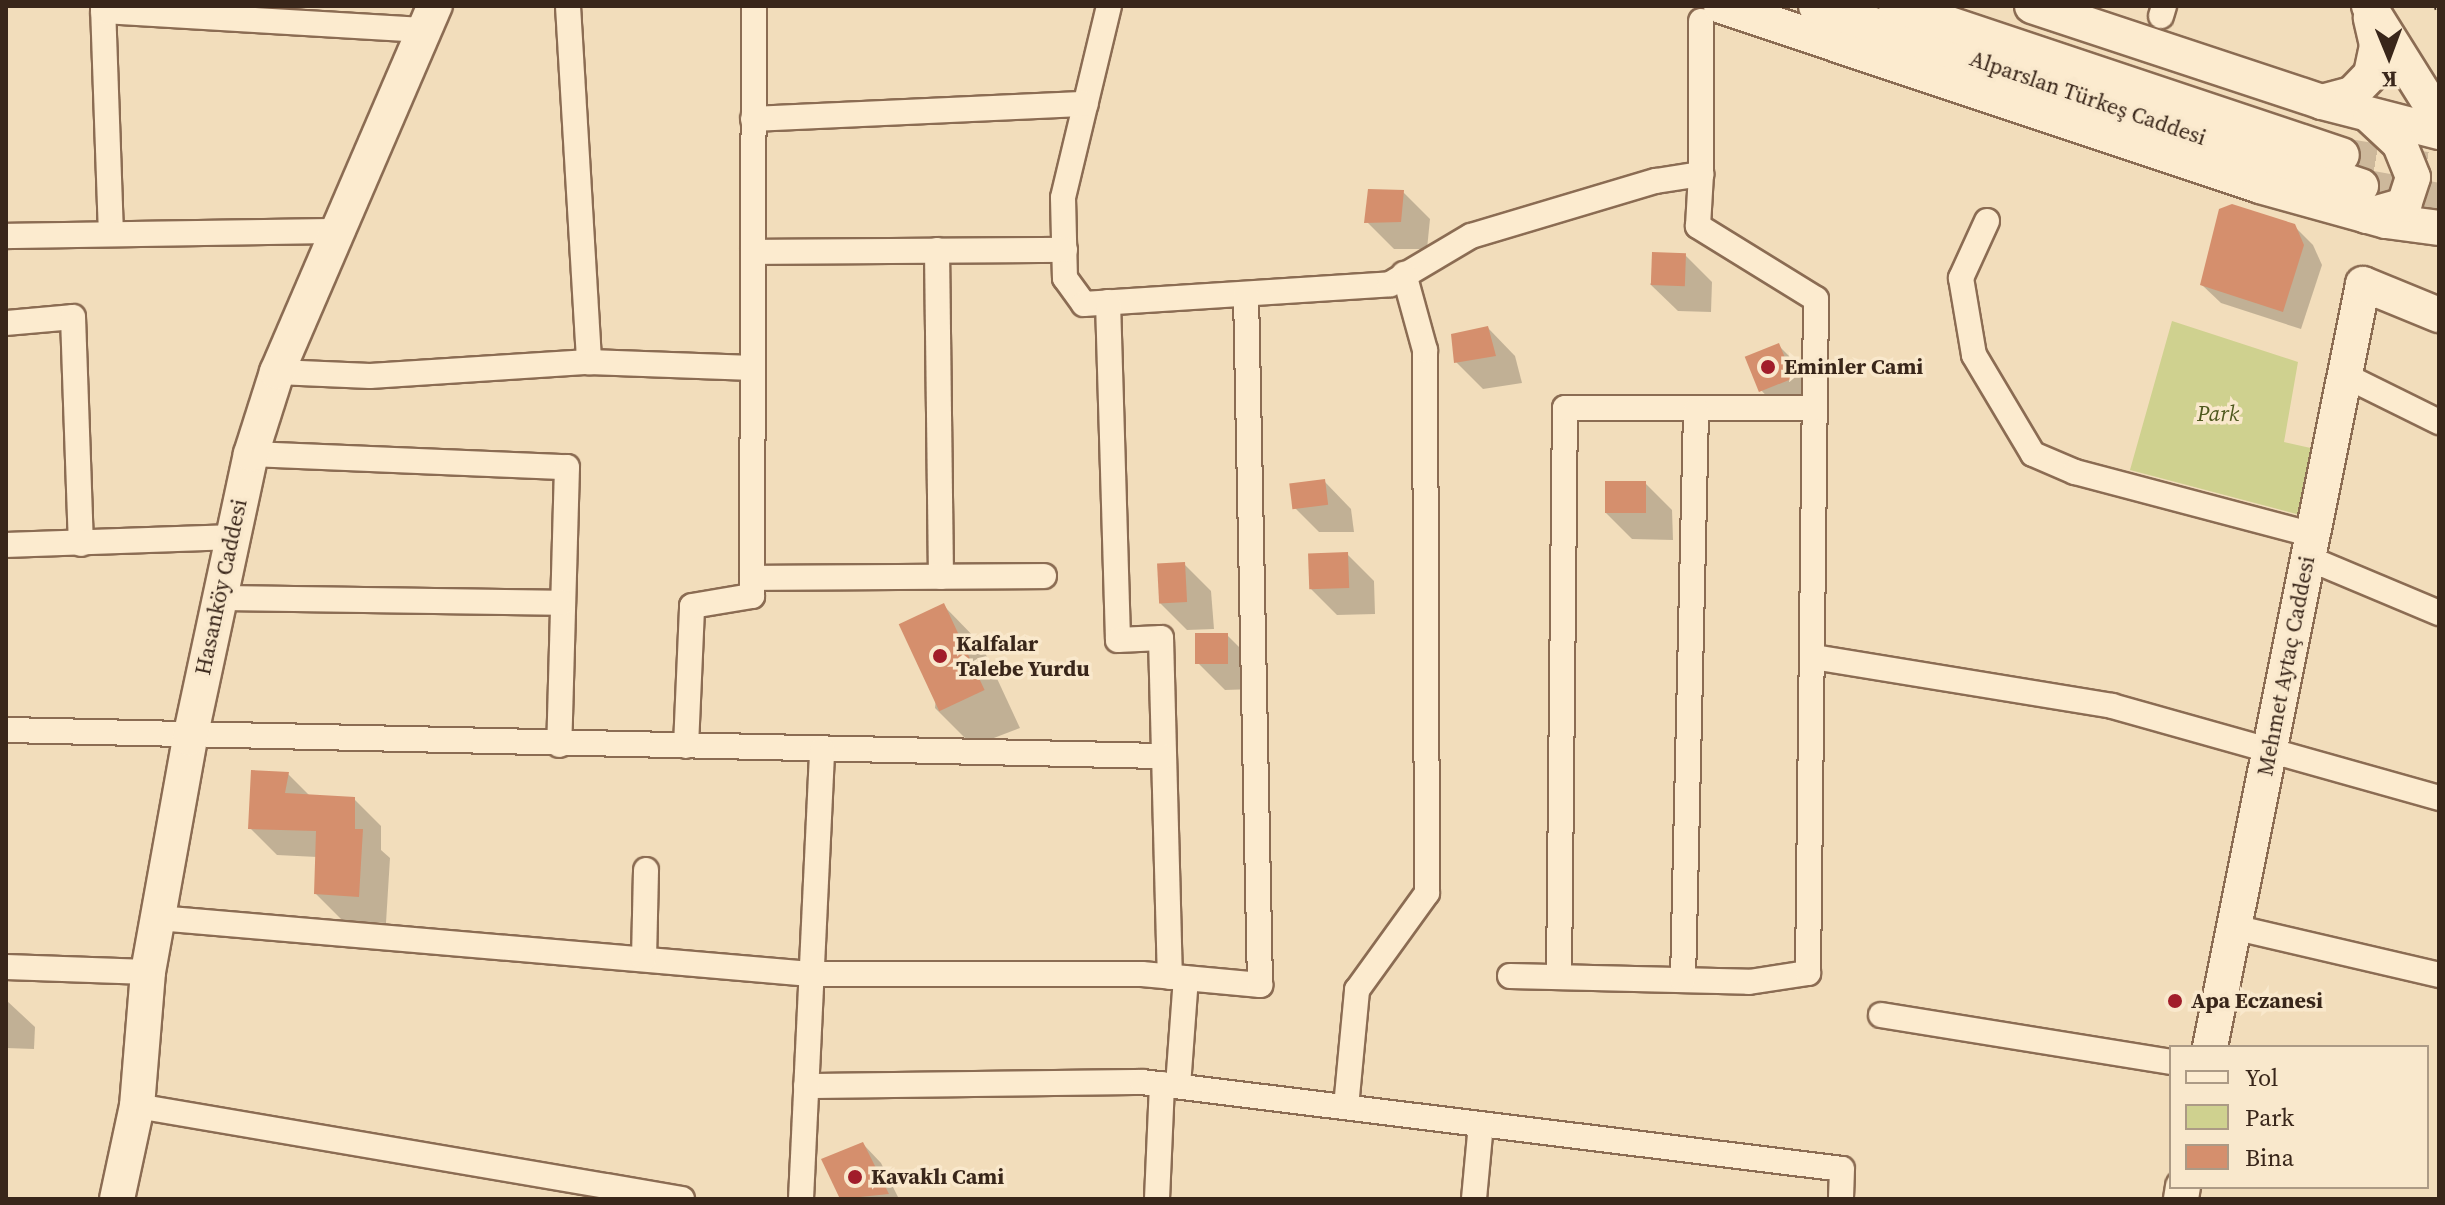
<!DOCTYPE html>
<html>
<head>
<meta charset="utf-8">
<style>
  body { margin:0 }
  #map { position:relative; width:2445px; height:1205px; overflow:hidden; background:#f2ddbb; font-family:"Source Serif 4",serif }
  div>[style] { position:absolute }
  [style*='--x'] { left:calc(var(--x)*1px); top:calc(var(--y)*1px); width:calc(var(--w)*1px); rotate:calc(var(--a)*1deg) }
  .green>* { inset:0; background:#cfd18f }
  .shadow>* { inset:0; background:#0003 }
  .building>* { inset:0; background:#d58f6d; transform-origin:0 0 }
  .secondary-tunnel>* { height:34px; margin-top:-17px; transform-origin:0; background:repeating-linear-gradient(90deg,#cdb89b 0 34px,transparent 0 51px) }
  .roads { filter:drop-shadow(2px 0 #8b6c53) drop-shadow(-2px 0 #8b6c53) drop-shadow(0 2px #8b6c53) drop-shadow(0 -2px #8b6c53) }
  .street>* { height:24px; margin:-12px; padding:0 12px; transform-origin:12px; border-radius:12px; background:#fcebcf }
  .secondary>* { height:34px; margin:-17px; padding:0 17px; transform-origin:17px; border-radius:17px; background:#fcebcf }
  .rail>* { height:9px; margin-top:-4.5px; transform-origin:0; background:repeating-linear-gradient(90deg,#f9e8cc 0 18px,#39261a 0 36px); box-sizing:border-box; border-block:2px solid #39261a }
  .dots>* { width:22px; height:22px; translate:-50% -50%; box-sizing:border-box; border:4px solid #f9e8cc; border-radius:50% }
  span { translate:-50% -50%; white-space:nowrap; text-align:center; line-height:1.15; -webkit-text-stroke:7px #f9e8cc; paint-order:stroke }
  .street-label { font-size:22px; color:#39261a }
  .poi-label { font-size:22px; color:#39261a; font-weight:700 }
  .left { translate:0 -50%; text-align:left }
  .park-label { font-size:22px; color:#4e581e; font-style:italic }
  .frame { position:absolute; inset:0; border:8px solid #39261a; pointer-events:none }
  .legend { position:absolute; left:2169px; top:1045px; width:260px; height:144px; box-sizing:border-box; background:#f9e8cc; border:2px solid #ac9a85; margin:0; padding:10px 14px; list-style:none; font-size:24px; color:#39261a }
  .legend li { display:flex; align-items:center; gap:16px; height:40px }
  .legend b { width:40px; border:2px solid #ac9a85 }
  .north { position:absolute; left:2349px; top:16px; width:80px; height:80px; -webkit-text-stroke:6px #f9e8cc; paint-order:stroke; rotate:179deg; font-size:22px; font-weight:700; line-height:32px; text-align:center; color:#39261a }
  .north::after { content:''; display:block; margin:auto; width:28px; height:36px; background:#39261a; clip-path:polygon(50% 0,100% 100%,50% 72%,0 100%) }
</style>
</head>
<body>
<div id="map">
  <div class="green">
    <div style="clip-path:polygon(2172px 321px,2298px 362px,2284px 442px,2315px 449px,2308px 517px,2130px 470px)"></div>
  </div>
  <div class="shadow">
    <div style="clip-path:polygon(1403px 192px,1430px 219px,1427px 249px,1394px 249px,1367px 222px)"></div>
    <div style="clip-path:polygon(2294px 226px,2313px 245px,2322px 265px,2301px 329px,2221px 303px,2202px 285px)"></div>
    <div style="clip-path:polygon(1685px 255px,1712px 282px,1711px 312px,1678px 311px,1650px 284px)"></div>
    <div style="clip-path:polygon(1488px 328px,1515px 356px,1522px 383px,1483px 389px,1456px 362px)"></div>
    <div style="clip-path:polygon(1778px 345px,1797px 364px,1810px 396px,1777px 407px,1759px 388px)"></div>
    <div style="clip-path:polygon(1324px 481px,1351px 509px,1354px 532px,1319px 532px,1292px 505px)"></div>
    <div style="clip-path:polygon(1645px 483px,1672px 510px,1673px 540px,1632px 539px,1605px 512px)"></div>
    <div style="clip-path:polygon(1347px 554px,1374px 581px,1375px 614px,1337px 615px,1310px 588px)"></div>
    <div style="clip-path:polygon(1184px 564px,1211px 591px,1214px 629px,1187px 630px,1160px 603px)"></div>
    <div style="clip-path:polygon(944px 606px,981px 644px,1020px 728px,973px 746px,935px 708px)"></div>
    <div style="clip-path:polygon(1227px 635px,1254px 662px,1255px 689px,1225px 690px,1198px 663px)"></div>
    <div style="clip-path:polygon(288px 774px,311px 797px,354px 799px,381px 826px,381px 850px,390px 858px,386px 923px,343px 921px,316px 894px,317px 857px,277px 855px,250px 828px)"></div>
    <div style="clip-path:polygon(6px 1000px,35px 1027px,34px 1049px,6px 1048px)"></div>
    <div style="clip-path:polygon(863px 1144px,881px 1163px,899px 1199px,842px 1199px,824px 1160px)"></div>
  </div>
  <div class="building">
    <div style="clip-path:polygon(1368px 189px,1404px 190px,1401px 222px,1364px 223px)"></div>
    <div style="clip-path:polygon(2232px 204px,2295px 224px,2304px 245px,2283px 312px,2200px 285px,2219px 209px)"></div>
    <div style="left:1652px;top:252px;width:34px;height:33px;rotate:2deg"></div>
    <div style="clip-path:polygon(1488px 326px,1496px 356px,1454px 363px,1451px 334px)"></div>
    <div style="left:1779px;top:343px;width:38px;height:37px;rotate:68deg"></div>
    <div style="left:1325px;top:479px;width:26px;height:36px;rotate:83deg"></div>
    <div style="left:1605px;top:481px;width:41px;height:32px"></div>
    <div style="left:1348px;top:552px;width:36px;height:40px;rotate:88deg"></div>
    <div style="left:1185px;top:562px;width:40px;height:28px;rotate:87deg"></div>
    <div style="left:944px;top:603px;width:96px;height:50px;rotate:65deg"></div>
    <div style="left:1195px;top:633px;width:33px;height:31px"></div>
    <div style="clip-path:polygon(251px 770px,289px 772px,285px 793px,355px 797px,355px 829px,363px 829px,359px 897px,314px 894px,316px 831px,248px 829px)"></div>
    <div style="clip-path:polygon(863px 1142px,889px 1194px,840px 1199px,821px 1159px)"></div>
  </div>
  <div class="secondary-tunnel">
    <div style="--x:2342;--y:155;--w:98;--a:9.4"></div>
    <div style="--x:2361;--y:186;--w:79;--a:10.2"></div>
  </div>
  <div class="roads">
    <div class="street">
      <div style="--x:103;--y:6;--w:228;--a:88"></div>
      <div style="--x:568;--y:6;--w:357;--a:86.6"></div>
      <div style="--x:1109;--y:6;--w:197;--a:103.5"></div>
      <div style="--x:1063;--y:198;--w:80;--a:88.6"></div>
      <div style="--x:1065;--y:278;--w:32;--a:54"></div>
      <div style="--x:1084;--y:304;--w:307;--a:-3.7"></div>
      <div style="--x:1390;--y:284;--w:94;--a:-30.7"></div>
      <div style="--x:1471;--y:236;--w:193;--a:-16.6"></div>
      <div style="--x:1656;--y:181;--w:46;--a:-8.8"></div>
      <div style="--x:1701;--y:174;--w:153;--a:-90"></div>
      <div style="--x:103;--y:11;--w:321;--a:3.4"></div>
      <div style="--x:2161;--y:16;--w:10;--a:-73"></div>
      <div style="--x:753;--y:119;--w:333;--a:-2.6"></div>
      <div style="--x:1987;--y:221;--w:63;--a:114.5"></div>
      <div style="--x:1961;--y:278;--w:78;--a:80.4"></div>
      <div style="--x:1974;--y:355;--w:115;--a:59.2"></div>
      <div style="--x:2033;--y:454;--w:46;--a:23.2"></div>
      <div style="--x:2075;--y:472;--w:246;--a:14.8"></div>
      <div style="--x:6;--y:236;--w:329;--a:-0.9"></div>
      <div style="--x:937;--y:250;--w:327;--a:89.3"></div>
      <div style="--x:753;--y:252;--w:312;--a:-0.4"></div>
      <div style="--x:1108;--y:302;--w:338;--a:88.3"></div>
      <div style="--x:1118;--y:640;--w:43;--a:-2.7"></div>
      <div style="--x:1161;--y:638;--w:339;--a:88.5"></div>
      <div style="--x:6;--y:323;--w:67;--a:-5.1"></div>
      <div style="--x:73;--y:317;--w:227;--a:88"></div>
      <div style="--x:277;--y:372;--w:93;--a:2.5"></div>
      <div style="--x:370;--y:376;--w:219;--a:-3.7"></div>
      <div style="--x:589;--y:362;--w:164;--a:2.1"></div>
      <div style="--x:2346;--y:376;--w:104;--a:26.3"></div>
      <div style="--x:251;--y:454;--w:316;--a:2.4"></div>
      <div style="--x:567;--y:467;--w:278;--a:91.6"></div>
      <div style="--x:6;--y:545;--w:224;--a:-2"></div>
      <div style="--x:2308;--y:558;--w:142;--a:22.8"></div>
      <div style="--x:752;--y:578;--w:292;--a:-0.4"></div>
      <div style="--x:218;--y:598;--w:345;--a:0.8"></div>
      <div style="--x:1814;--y:657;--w:302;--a:9.3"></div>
      <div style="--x:2112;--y:706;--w:340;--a:15.7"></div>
      <div style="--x:6;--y:730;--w:1157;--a:1.29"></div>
      <div style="--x:686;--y:746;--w:140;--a:-87.5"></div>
      <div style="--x:692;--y:606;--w:61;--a:-9.5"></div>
      <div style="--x:752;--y:596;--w:590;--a:-89.81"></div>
      <div style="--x:158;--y:918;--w:655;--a:4.9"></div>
      <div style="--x:811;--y:974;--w:331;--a:0"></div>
      <div style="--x:1142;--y:974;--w:119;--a:5.3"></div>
      <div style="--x:1260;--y:985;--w:691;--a:-91.16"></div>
      <div style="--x:2233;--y:927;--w:212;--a:13.1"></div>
      <div style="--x:644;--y:959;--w:89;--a:-88.7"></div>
      <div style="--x:6;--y:967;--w:142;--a:2"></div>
      <div style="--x:1510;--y:976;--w:239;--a:1.4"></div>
      <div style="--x:1749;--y:982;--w:60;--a:-8.7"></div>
      <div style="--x:1808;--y:973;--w:674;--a:-89.32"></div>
      <div style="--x:1816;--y:299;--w:139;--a:-148.3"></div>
      <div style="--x:1698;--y:226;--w:52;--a:-86.7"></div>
      <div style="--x:1559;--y:977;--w:569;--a:-89.4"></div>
      <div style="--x:1565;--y:408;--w:250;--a:0"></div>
      <div style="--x:1683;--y:980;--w:570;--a:-88.69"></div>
      <div style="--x:1881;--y:1015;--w:294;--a:9.2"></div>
      <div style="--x:806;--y:1086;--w:336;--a:-0.7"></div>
      <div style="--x:1142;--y:1082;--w:705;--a:7.08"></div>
      <div style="--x:1842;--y:1169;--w:30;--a:92"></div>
      <div style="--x:1178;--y:1086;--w:108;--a:-85.8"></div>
      <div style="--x:137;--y:1106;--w:553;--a:9.68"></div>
      <div style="--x:1346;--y:1107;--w:118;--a:-84.6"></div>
      <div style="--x:1357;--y:990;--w:120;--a:-54.2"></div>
      <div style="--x:1427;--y:893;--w:543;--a:-90.21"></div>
      <div style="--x:1425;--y:350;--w:79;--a:-105.4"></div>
      <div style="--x:801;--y:1199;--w:450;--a:-87.3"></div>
      <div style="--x:1157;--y:1199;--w:115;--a:-87.5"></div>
      <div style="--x:1474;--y:1199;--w:75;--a:-84.7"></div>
    </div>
    <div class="secondary">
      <div style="--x:1721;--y:6;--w:568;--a:18.47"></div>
      <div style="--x:2260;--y:186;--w:131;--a:15.5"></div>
      <div style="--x:2386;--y:221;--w:53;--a:7.5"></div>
      <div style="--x:1816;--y:6;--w:574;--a:18.28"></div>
      <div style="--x:1896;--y:6;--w:470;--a:18.5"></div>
      <div style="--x:2032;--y:6;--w:305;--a:18.3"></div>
      <div style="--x:2322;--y:102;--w:121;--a:14.4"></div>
      <div style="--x:2369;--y:6;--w:132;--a:58"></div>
      <div style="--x:2322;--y:102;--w:31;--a:-15"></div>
      <div style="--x:2352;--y:94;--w:28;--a:-46"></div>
      <div style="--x:2371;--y:74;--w:30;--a:-78"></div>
      <div style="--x:2377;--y:45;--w:28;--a:-103"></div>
      <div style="--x:2366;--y:216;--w:40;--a:-16"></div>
      <div style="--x:2404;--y:205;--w:29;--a:-72"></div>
      <div style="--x:2413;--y:177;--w:35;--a:-112"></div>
      <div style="--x:2400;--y:144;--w:40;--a:-137"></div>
      <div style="--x:2210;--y:1047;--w:778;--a:-78.66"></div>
      <div style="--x:2363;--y:284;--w:82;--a:22.2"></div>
      <div style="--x:117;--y:1199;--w:95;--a:-77.9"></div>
      <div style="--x:137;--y:1106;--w:134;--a:-85.3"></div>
      <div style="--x:148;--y:972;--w:238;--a:-79.8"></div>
      <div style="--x:190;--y:738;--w:290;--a:-77.9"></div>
      <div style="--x:251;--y:454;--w:86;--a:-72.4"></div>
      <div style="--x:277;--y:372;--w:399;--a:-66.7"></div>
      <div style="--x:2181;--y:1199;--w:12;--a:-81"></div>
    </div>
  </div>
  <div class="rail">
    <div style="--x:2438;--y:6;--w:2;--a:63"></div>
  </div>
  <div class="dots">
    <div style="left:1768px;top:367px;background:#a11d2a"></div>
    <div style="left:940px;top:656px;background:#a11d2a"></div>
    <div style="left:2175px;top:1001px;background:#a11d2a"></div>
    <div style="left:855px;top:1177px;background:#a11d2a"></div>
  </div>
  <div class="street-label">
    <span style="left:2088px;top:98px;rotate:19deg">Alparslan Türkeş Caddesi</span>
    <span style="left:221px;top:587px;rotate:-78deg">Hasanköy Caddesi</span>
    <span style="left:2286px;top:666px;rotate:-79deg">Mehmet Aytaç Caddesi</span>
  </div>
  <div class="poi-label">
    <span class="left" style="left:1784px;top:367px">Eminler Cami</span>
    <span class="left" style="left:956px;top:656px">Kalfalar<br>Talebe Yurdu</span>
    <span class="left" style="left:2191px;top:1001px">Apa Eczanesi</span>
    <span class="left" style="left:871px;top:1177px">Kavaklı Cami</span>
  </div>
  <div class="park-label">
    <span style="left:2218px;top:414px">Park</span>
  </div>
  <div class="frame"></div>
  <ul class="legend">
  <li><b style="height:10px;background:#fcebcf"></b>Yol</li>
  <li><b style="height:22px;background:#cfd18f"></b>Park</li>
  <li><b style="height:22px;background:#d58f6d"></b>Bina</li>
  </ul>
  <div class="north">K</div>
</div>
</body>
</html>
